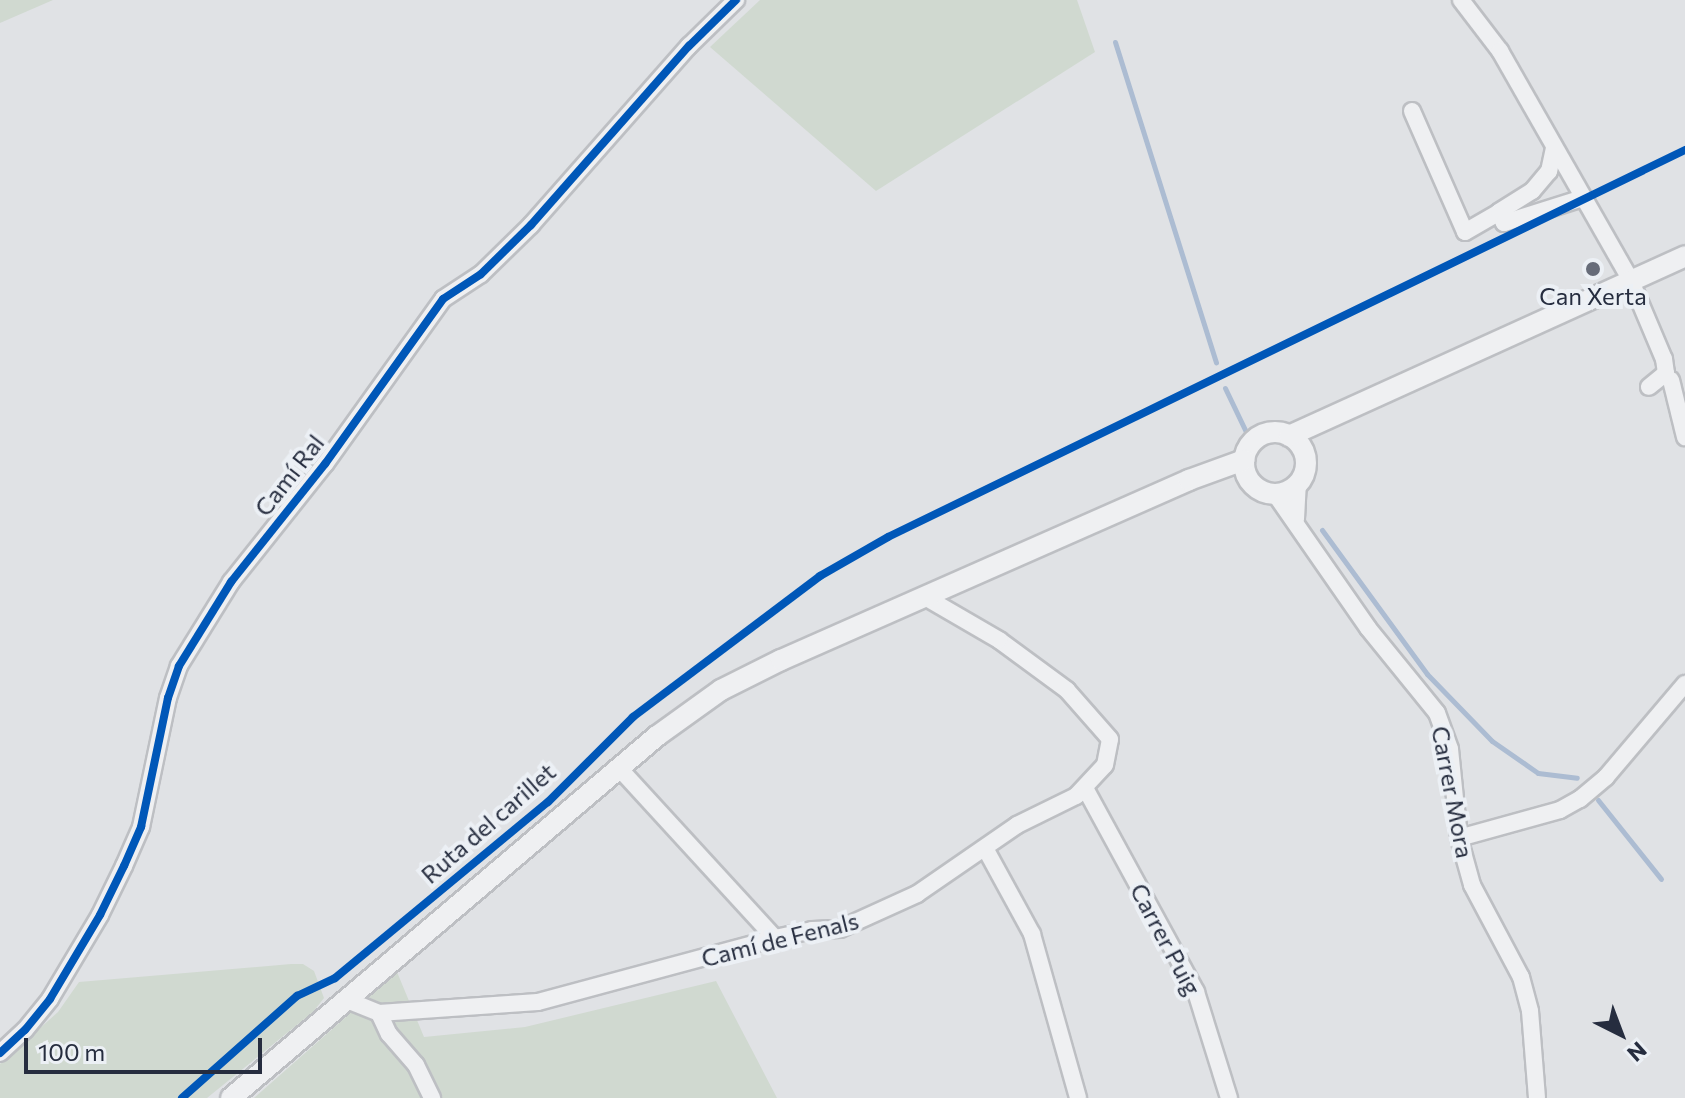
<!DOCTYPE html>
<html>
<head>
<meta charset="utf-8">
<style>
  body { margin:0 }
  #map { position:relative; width:1685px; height:1098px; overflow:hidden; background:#e0e2e5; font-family:Commissioner,sans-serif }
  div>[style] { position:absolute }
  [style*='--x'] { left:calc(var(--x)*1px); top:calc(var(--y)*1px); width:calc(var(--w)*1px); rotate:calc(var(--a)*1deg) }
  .green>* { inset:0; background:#d0d9d0 }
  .stream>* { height:5px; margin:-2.5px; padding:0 2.5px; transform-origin:2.5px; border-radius:2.5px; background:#acbcd2 }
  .roads { filter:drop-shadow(2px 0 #bdbfc3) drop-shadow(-2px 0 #bdbfc3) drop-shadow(0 2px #bdbfc3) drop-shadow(0 -2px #bdbfc3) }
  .minor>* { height:16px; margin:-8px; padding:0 8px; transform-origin:8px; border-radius:8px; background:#eff0f2 }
  .tertiary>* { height:20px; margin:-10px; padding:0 10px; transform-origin:10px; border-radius:10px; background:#eff0f2 }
  .tertiary>.ring { margin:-10px; padding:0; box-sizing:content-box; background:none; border:20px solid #eff0f2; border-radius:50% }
  .cycleway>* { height:8px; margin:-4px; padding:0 4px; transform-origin:4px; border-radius:4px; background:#0057b8 }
  .dots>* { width:22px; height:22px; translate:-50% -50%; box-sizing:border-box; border:4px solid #ecf0f5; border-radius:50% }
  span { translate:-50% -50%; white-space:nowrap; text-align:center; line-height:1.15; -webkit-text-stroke:8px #ecf0f5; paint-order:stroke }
  .poi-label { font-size:24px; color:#262d3f }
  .street-label { font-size:24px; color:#262d3f }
  .north { position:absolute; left:1581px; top:994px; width:80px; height:80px; -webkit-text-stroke:6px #ecf0f5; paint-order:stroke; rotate:138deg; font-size:22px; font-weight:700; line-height:32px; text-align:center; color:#262d3f }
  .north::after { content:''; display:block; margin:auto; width:28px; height:36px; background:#262d3f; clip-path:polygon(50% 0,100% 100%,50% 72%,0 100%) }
  .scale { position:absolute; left:24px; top:1038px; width:238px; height:36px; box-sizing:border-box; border:4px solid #262d3f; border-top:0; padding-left:10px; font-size:24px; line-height:28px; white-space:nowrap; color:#262d3f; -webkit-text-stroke:6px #ecf0f5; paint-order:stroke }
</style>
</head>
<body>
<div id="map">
  <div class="green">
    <div style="clip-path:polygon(0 0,53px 0,0 23px)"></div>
    <div style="clip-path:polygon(760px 0,1077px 0,1095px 52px,876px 191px,710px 47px)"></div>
    <div style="clip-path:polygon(291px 964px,303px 964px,314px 971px,324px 998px,313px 1012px,207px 1098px,0 1098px,0 1064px,58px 1012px,79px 982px)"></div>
    <div style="clip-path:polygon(397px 972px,424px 1037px,525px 1027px,716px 981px,777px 1098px,254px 1098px)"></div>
  </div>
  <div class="stream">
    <div style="--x:1115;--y:42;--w:336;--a:72.5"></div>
    <div style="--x:1225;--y:388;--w:51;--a:64.4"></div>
    <div style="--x:1322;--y:530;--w:178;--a:53.9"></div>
    <div style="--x:1427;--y:674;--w:93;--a:45.9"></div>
    <div style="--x:1492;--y:741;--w:56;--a:34.8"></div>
    <div style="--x:1538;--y:773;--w:39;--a:7"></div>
    <div style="--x:1598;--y:800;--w:101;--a:51.4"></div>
  </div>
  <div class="roads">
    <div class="minor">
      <div style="--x:1461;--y:0;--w:64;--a:52.6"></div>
      <div style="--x:1500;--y:51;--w:265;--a:60.3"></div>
      <div style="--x:1631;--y:281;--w:85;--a:67.1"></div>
      <div style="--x:1664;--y:359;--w:14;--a:82"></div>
      <div style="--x:1666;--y:373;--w:22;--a:141"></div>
      <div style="--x:1412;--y:111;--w:132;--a:66.3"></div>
      <div style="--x:1465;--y:232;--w:39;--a:-30"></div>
      <div style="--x:1554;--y:148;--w:24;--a:102"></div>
      <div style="--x:1549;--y:171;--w:26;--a:130"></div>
      <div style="--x:1532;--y:191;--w:39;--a:148"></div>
      <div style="--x:1499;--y:212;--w:12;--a:66"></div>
      <div style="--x:1504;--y:223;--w:83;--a:-17.6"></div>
      <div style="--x:1671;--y:380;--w:59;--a:76.2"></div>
      <div style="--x:1275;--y:494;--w:163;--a:55.2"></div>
      <div style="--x:1368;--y:628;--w:109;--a:50.9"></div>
      <div style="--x:1437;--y:713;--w:38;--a:70"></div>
      <div style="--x:1450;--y:749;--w:89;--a:84.2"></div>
      <div style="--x:1459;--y:838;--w:49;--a:74.5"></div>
      <div style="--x:1472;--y:885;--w:104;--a:62"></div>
      <div style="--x:1521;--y:977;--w:35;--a:75"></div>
      <div style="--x:1530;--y:1011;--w:87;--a:85.4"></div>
      <div style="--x:1296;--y:519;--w:35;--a:-87"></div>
      <div style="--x:619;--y:768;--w:231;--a:47.5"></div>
      <div style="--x:1085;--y:788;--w:232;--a:61.4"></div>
      <div style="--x:1196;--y:992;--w:111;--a:72.7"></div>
      <div style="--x:1459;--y:838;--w:105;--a:-15.5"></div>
      <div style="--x:1560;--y:810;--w:23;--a:-29"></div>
      <div style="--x:1580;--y:799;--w:34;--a:-40"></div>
      <div style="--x:1606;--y:777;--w:122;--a:-49.7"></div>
      <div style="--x:985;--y:848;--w:98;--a:61.3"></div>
      <div style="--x:1032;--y:934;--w:170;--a:74.3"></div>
      <div style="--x:347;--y:1000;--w:35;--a:22"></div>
      <div style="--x:379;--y:1013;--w:159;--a:-4"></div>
      <div style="--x:538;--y:1002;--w:245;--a:-15.1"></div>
      <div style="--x:775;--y:938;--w:38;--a:-12"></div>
      <div style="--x:812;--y:930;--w:28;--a:-2"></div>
      <div style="--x:840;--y:929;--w:85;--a:-24.4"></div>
      <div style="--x:917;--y:894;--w:121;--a:-34.6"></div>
      <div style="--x:1017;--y:825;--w:66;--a:-26.2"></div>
      <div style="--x:1076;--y:796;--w:42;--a:-46.9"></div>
      <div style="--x:1105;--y:765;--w:26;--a:-79"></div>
      <div style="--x:1110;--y:739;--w:65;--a:-131.3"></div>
      <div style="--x:1067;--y:690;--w:84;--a:-143.7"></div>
      <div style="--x:999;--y:640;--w:86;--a:-149.8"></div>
      <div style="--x:379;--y:1013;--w:23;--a:65"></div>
      <div style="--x:389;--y:1034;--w:41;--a:48.9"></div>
      <div style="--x:416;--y:1065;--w:37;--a:64"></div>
      <div style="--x:0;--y:1053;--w:34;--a:-43"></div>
      <div style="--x:25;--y:1030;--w:40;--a:-51"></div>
      <div style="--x:50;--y:999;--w:98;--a:-59.2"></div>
      <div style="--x:100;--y:915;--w:55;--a:-63.9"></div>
      <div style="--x:124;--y:866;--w:43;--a:-66.4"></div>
      <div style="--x:141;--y:827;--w:132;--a:-78.2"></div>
      <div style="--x:168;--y:698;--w:34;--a:-71"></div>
      <div style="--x:179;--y:666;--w:99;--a:-58.2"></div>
      <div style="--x:231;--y:582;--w:151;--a:-51.5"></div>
      <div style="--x:325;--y:464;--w:203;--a:-54.4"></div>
      <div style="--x:443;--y:299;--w:45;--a:-33.3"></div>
      <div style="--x:481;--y:274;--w:70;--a:-44.4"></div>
      <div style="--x:531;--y:225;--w:239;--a:-48.6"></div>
      <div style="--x:689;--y:46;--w:66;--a:-44.4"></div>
    </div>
    <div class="tertiary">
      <div class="ring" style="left:1244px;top:432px;width:42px;height:42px"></div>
      <div style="--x:1289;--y:436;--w:435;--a:-24.4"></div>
      <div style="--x:231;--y:1098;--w:559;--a:-40.36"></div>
      <div style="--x:657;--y:736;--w:79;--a:-35.7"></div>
      <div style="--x:721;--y:690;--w:67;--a:-26.6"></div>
      <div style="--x:781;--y:660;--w:446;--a:-23.8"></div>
      <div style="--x:1189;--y:480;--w:59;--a:-20"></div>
    </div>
  </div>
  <div class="cycleway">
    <div style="--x:0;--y:1053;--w:34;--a:-43"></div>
    <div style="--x:25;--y:1030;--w:40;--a:-51"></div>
    <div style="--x:50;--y:999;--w:98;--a:-59.2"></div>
    <div style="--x:100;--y:915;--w:55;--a:-63.9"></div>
    <div style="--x:124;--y:866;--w:43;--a:-66.4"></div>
    <div style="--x:141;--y:827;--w:132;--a:-78.2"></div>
    <div style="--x:168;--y:698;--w:34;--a:-71"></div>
    <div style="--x:179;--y:666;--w:99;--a:-58.2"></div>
    <div style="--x:231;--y:582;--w:151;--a:-51.5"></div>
    <div style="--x:325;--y:464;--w:203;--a:-54.4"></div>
    <div style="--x:443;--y:299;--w:45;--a:-33.3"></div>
    <div style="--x:481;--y:274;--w:70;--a:-44.4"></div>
    <div style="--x:531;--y:225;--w:239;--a:-48.6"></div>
    <div style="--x:689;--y:46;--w:66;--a:-44.4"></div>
    <div style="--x:182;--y:1098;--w:154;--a:-41.6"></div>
    <div style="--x:297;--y:996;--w:42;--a:-25.3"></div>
    <div style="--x:335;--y:978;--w:276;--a:-39.6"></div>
    <div style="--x:548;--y:802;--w:120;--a:-45"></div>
    <div style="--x:633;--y:717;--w:234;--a:-37"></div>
    <div style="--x:820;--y:576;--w:78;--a:-29.8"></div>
    <div style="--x:888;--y:537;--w:886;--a:-25.9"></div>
  </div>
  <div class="dots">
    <div style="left:1593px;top:269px;background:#676c79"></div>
  </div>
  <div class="poi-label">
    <span style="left:1593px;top:296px">Can Xerta</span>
  </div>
  <div class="street-label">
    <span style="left:289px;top:475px;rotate:-52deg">Camí Ral</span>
    <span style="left:1453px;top:792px;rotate:79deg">Carrer Mora</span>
    <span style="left:488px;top:823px;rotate:-41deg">Ruta del carillet</span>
    <span style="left:780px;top:939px;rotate:-14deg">Camí de Fenals</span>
    <span style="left:1166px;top:939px;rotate:62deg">Carrer Puig</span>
  </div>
  <div class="north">N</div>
  <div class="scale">100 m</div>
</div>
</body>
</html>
